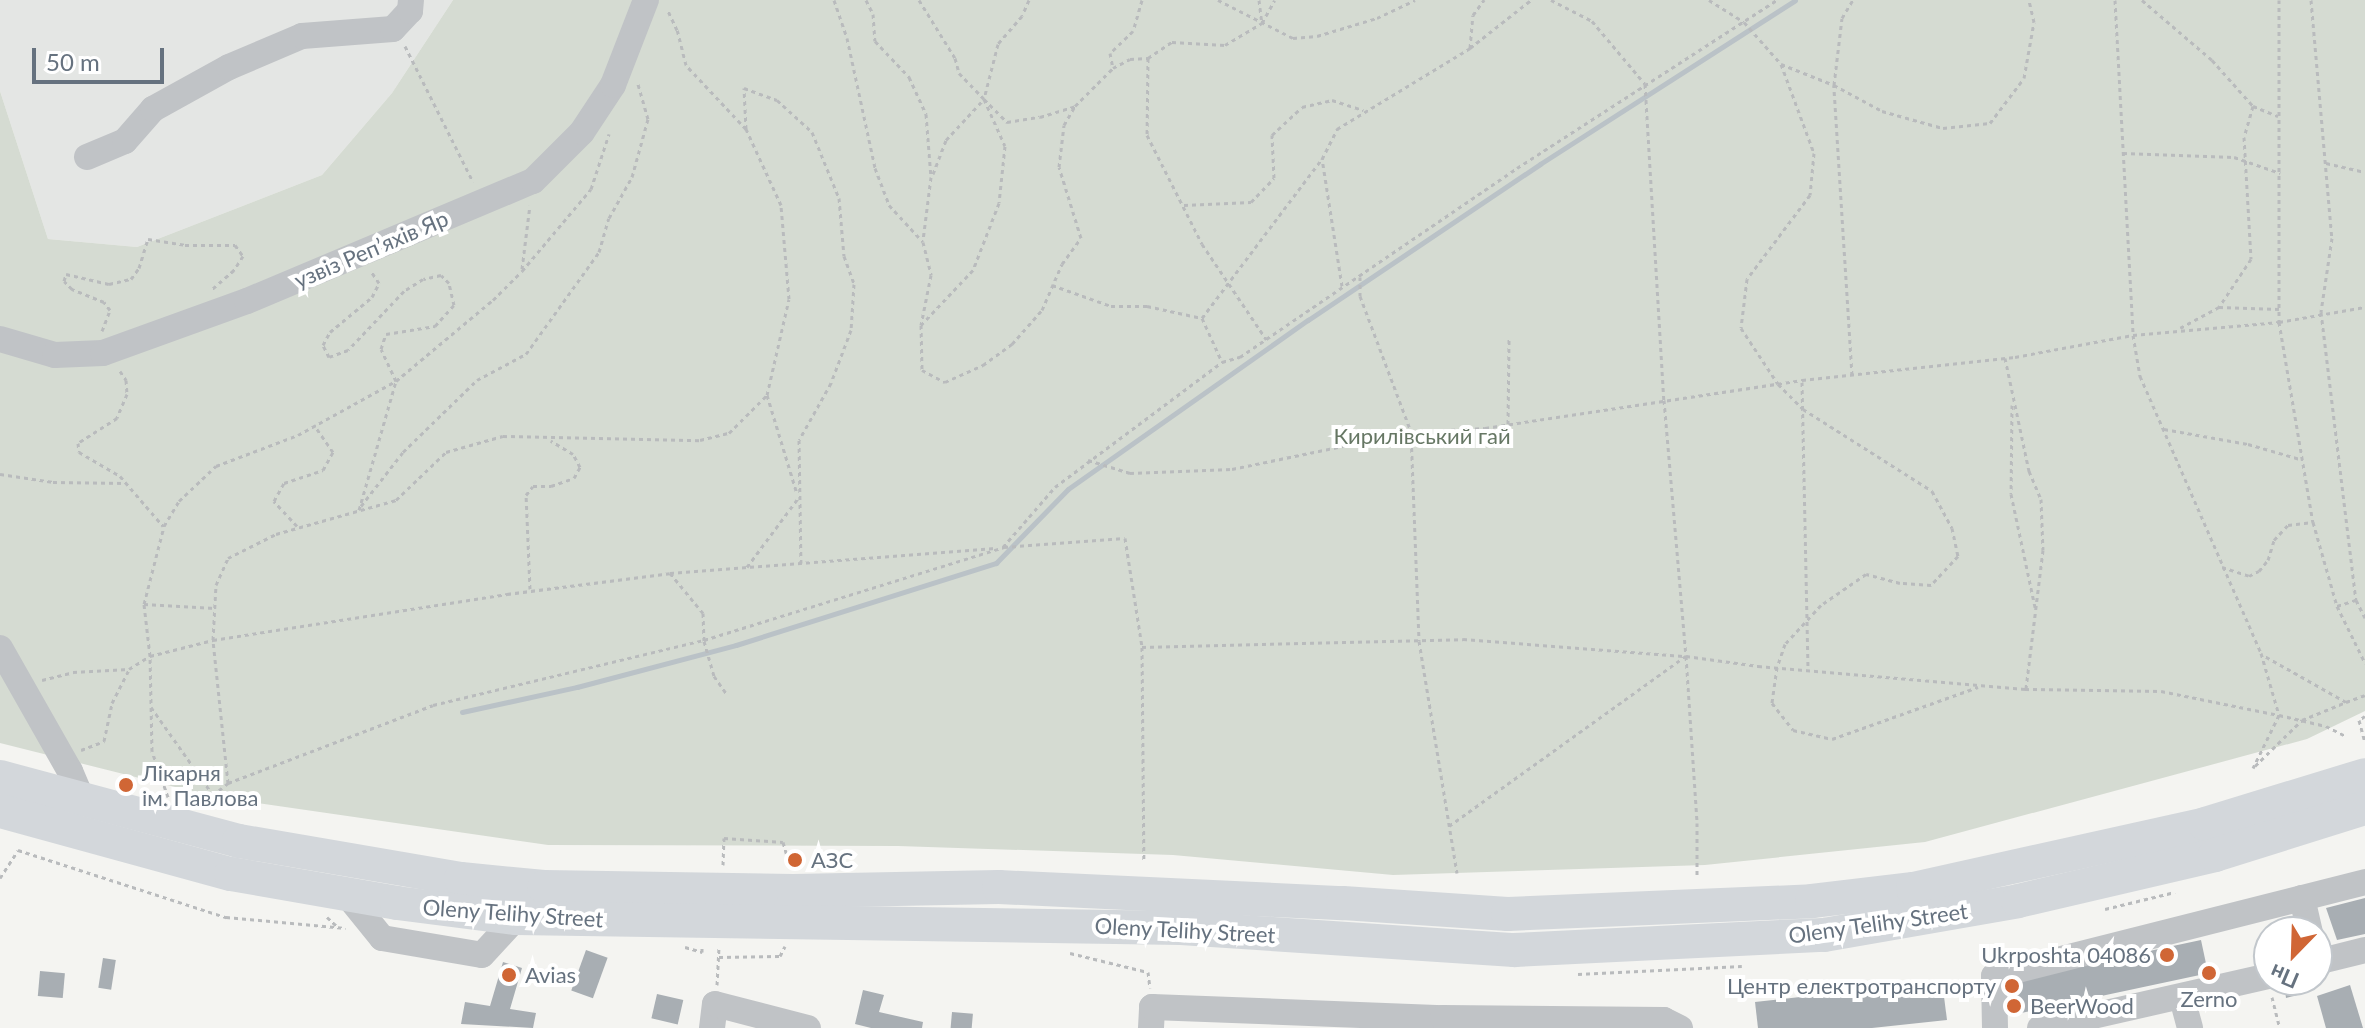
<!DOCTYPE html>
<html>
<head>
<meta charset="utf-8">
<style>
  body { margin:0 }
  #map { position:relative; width:2365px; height:1028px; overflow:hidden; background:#f4f4f1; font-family:Lato,sans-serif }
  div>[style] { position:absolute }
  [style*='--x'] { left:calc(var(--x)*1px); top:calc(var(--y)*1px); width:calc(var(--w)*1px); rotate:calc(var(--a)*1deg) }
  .built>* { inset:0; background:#e4e6e4 }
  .green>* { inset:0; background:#d5dbd2 }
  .stream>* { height:5px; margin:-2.5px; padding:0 2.5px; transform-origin:2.5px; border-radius:2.5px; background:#bac2c7 }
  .building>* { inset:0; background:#a8aeb3; transform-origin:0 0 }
  .path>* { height:3px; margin-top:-1.5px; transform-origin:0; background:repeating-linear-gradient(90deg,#b9bbbd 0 4px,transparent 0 8px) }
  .minor>* { height:26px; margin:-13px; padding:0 13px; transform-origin:13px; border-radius:13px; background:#c0c3c6 }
  .major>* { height:34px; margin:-17px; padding:0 17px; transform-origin:17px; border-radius:17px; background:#d3d7db }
  .dots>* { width:22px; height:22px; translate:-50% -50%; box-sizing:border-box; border:4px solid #fff; border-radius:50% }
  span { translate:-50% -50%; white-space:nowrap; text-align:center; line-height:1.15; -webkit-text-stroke:8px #fff; paint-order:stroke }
  .street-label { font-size:22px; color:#66727f }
  .park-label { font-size:22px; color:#667764 }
  .poi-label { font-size:22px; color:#66727f }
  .left { translate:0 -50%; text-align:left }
  .right { translate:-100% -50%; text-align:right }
  .north { position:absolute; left:2253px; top:916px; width:80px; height:80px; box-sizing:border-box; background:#fff; border:2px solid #c2c7cc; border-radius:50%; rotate:203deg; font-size:22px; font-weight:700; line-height:32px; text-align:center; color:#66727f }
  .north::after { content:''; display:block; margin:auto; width:28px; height:36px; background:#d06635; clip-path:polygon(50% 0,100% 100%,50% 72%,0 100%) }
  .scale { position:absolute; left:32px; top:48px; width:132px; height:36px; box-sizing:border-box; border:4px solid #66727f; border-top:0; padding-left:10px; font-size:24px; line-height:28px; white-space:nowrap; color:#66727f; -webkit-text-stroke:6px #fff; paint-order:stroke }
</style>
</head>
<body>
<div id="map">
  <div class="built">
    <div style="clip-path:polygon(0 0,453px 0,392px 93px,322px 175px,137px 247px,48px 239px,0 91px)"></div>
  </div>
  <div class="green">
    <div style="clip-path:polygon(453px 0,2365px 0,2365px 711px,2307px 739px,1925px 842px,1705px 865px,1393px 875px,1173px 855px,898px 846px,548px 845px,215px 797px,0 743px,0 91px,48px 239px,137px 247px,322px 175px,392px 93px)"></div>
  </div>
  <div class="stream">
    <div style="--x:462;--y:712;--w:118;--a:-12.3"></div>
    <div style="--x:577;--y:687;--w:164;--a:-14.8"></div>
    <div style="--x:736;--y:645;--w:273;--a:-17.5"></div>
    <div style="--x:996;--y:563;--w:103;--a:-45.8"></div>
    <div style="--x:1068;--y:489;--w:294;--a:-35.2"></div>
    <div style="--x:1308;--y:320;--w:280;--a:-33.9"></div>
    <div style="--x:1540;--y:164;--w:303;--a:-32.7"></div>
  </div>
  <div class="building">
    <div style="clip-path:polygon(2365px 898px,2365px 934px,2337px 940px,2326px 908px)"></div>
    <div style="left:2201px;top:940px;width:34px;height:197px;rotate:78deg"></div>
    <div style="left:586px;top:950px;width:23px;height:43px;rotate:20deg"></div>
    <div style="left:103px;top:958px;width:13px;height:30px;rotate:9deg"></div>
    <div style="clip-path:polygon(503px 962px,522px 968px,510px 1009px,536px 1013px,533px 1028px,461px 1024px,465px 1002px,490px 1006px)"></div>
    <div style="left:40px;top:971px;width:25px;height:25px;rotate:5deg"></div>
    <div style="clip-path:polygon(2284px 980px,2305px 980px,2308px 992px,2286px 998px)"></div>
    <div style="clip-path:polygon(1942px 981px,1947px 1020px,1872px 1028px,1758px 1028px,1755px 1002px)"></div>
    <div style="clip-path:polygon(2350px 985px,2363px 1028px,2326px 1028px,2317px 996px)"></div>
    <div style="clip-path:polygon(863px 990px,884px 995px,879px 1012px,923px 1022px,922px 1028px,871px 1028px,855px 1024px)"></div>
    <div style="left:657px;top:994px;width:27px;height:25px;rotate:13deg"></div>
    <div style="left:952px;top:1012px;width:21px;height:16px;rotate:5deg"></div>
  </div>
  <div class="path">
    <div style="--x:834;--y:0;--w:40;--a:71.1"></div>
    <div style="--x:847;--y:38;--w:133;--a:77.8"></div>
    <div style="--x:875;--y:168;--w:40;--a:69"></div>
    <div style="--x:889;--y:205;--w:50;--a:47.4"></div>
    <div style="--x:923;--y:242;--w:34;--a:76"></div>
    <div style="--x:931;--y:275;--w:51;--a:101.3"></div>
    <div style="--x:921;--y:325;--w:45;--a:88.7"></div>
    <div style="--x:922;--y:370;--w:26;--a:28"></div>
    <div style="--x:945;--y:382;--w:42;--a:-24.1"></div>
    <div style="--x:983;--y:365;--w:36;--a:-36"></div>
    <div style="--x:1012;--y:344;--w:45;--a:-48.6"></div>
    <div style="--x:1042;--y:310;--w:50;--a:-66.5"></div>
    <div style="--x:1062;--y:264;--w:32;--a:-54"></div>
    <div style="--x:1081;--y:238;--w:74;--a:-107.2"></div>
    <div style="--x:1059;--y:167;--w:42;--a:-83.2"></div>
    <div style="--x:1064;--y:125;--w:22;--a:-60"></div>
    <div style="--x:866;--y:0;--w:16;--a:63"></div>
    <div style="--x:873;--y:14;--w:27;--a:86"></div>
    <div style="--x:875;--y:41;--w:50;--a:46.6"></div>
    <div style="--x:909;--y:77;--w:41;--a:65.3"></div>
    <div style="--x:926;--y:114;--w:63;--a:85.5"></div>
    <div style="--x:931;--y:177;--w:64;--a:97.2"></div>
    <div style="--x:919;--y:0;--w:68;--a:58.2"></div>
    <div style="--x:955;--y:58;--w:16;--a:75"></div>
    <div style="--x:959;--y:73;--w:36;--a:46"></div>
    <div style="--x:984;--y:99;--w:51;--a:65.9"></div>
    <div style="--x:1005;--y:146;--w:57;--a:96"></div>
    <div style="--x:999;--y:203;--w:72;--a:111.2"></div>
    <div style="--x:973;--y:270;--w:76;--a:133.4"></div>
    <div style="--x:1029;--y:0;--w:17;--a:114"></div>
    <div style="--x:1022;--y:16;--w:37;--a:131"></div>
    <div style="--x:998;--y:44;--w:57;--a:104.3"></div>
    <div style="--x:984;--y:99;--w:33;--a:45"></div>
    <div style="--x:1007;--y:122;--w:33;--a:-9"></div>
    <div style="--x:1040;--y:117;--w:37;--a:-17"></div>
    <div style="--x:1075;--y:106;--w:54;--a:-45"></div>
    <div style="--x:1142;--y:0;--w:32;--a:106"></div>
    <div style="--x:1133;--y:31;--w:32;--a:136"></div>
    <div style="--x:1110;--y:53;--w:15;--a:79"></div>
    <div style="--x:1113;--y:68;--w:19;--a:-28"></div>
    <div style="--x:1130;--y:59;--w:18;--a:-3"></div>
    <div style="--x:1148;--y:58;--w:29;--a:-34"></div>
    <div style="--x:1172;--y:42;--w:53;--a:3.2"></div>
    <div style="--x:1225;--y:45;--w:43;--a:-30.7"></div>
    <div style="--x:1262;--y:23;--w:26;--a:-61"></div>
    <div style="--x:1218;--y:0;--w:84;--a:26.9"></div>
    <div style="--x:1293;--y:38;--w:24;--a:-5"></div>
    <div style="--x:1317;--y:36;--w:63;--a:-16.7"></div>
    <div style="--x:1377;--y:18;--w:42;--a:-25.3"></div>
    <div style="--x:1259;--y:0;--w:23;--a:83"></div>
    <div style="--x:1551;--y:0;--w:46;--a:27.1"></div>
    <div style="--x:1592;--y:21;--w:82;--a:49.9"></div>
    <div style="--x:1645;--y:84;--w:317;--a:86.6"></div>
    <div style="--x:1664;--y:400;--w:257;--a:85.1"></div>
    <div style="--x:1686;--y:656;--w:167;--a:86.2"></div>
    <div style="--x:1697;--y:823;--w:53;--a:90"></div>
    <div style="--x:1709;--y:0;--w:41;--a:32.2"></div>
    <div style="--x:1744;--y:22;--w:56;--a:48.6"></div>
    <div style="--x:1781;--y:64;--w:57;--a:21.6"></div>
    <div style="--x:1834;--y:85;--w:55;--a:28.4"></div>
    <div style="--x:1882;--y:111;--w:63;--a:15.6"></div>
    <div style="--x:1943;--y:128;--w:47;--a:-6.1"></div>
    <div style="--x:1990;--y:123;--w:56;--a:-52.9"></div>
    <div style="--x:2024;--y:78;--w:57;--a:-79.9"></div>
    <div style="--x:2034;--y:22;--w:23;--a:-103"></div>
    <div style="--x:2115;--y:0;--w:335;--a:86.9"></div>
    <div style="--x:2133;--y:335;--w:42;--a:80.3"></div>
    <div style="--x:2140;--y:376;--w:302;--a:66.4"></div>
    <div style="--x:2261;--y:653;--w:65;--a:73.8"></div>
    <div style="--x:2279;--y:715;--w:48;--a:13.2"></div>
    <div style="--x:2326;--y:726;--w:22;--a:27"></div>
    <div style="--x:2142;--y:0;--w:92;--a:40.6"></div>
    <div style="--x:2212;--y:60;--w:62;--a:48.3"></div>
    <div style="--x:2253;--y:106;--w:32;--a:106"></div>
    <div style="--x:2244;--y:137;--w:122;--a:86.7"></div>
    <div style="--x:2251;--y:259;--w:58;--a:123.7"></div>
    <div style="--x:2219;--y:307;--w:44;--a:151.7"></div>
    <div style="--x:2279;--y:0;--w:322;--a:90"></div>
    <div style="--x:2279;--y:322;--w:203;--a:80.4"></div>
    <div style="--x:2313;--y:522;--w:87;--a:74.1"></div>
    <div style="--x:2337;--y:606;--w:64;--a:63.8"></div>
    <div style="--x:2311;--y:0;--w:239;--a:85"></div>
    <div style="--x:2332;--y:238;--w:75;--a:98.5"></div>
    <div style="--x:2321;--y:312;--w:290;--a:83.1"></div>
    <div style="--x:2356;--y:600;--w:20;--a:63"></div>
    <div style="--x:405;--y:46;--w:152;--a:63.4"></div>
    <div style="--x:1470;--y:48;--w:33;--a:-85"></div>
    <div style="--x:1473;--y:15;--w:19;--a:-54"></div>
    <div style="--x:1148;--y:58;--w:77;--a:90.7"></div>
    <div style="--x:1147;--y:135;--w:122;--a:63.2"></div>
    <div style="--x:1202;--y:244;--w:115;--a:56"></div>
    <div style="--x:1781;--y:64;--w:95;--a:69.7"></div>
    <div style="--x:1814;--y:153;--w:42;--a:95.4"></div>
    <div style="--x:1810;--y:195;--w:105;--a:126.9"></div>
    <div style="--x:1747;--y:279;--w:49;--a:97"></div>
    <div style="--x:1741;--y:328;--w:67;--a:56.5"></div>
    <div style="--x:1778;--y:384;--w:35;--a:45"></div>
    <div style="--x:1803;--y:409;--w:153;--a:32.4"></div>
    <div style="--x:1932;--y:491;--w:42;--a:61.6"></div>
    <div style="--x:1952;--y:528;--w:29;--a:78"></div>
    <div style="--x:1958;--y:556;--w:40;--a:133"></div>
    <div style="--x:1931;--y:585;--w:31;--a:-176"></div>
    <div style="--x:1900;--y:583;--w:35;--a:-165"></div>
    <div style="--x:1866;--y:574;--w:55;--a:145.4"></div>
    <div style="--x:1821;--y:605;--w:53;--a:132.7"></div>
    <div style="--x:1785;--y:644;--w:24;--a:109"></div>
    <div style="--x:1777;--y:667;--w:36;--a:98"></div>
    <div style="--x:1772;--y:703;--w:34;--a:52"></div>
    <div style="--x:1793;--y:730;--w:40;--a:13"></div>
    <div style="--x:1832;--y:739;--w:155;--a:-19.6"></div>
    <div style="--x:2253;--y:106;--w:27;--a:22"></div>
    <div style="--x:746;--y:129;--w:41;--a:-92.8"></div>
    <div style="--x:744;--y:88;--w:35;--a:20"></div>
    <div style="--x:777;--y:100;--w:47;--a:42.4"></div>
    <div style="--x:812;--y:132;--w:71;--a:67.8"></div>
    <div style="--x:839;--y:198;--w:58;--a:85.1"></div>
    <div style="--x:844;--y:256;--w:30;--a:70"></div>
    <div style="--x:854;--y:284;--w:46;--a:93.7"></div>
    <div style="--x:851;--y:330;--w:57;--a:110.7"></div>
    <div style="--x:831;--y:383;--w:65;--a:119.3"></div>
    <div style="--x:799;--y:440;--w:123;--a:89.1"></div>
    <div style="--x:2123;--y:153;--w:111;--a:2.1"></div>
    <div style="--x:2234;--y:157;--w:49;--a:19.2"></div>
    <div style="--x:2326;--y:163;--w:40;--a:13"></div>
    <div style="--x:933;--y:174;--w:36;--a:-69"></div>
    <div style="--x:946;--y:140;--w:56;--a:-47.2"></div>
    <div style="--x:1184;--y:205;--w:67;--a:-2.6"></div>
    <div style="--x:1251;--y:202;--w:33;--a:-46"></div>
    <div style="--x:1274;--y:178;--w:43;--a:-92.7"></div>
    <div style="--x:1272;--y:135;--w:41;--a:-43"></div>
    <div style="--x:1302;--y:107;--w:31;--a:-13"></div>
    <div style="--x:1332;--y:100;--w:33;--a:18"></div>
    <div style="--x:522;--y:269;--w:64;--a:-82.9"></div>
    <div style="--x:1360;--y:277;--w:19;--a:90"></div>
    <div style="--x:1360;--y:296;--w:145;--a:69.4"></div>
    <div style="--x:1411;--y:432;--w:209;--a:87.8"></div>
    <div style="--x:1419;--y:641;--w:235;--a:80.7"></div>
    <div style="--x:1052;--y:285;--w:63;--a:19.6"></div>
    <div style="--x:1111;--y:306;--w:36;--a:0"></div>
    <div style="--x:1147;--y:306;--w:56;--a:12.3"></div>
    <div style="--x:1202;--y:318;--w:48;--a:65.6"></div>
    <div style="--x:1342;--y:286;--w:129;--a:-98.9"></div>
    <div style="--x:1322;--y:159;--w:34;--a:-63"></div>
    <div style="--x:1337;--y:129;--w:156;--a:-31.3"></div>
    <div style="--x:1470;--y:48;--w:78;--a:-38.2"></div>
    <div style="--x:2219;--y:307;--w:60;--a:1.9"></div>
    <div style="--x:1202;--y:318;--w:199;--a:-53"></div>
    <div style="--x:102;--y:331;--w:22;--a:-69"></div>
    <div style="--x:110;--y:310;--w:10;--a:-127"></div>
    <div style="--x:104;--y:302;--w:35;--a:-158"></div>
    <div style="--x:72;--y:289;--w:11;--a:-135"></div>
    <div style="--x:64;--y:281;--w:7;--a:-74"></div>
    <div style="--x:66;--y:274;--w:44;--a:13.1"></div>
    <div style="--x:109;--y:284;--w:23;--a:-13"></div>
    <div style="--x:131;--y:279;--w:14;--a:-54"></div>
    <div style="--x:139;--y:268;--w:30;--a:-73"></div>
    <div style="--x:148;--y:239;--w:37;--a:9"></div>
    <div style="--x:185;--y:245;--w:50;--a:0"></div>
    <div style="--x:235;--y:245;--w:14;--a:54"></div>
    <div style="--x:243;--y:256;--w:17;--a:123"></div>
    <div style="--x:234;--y:270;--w:29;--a:139"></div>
    <div style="--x:2005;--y:358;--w:116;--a:78"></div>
    <div style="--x:2029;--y:471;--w:30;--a:67"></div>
    <div style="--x:2041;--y:499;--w:51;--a:87.8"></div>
    <div style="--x:2043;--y:550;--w:139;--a:97"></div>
    <div style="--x:120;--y:371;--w:11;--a:56"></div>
    <div style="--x:126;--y:380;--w:14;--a:86"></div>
    <div style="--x:127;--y:394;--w:26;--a:113"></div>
    <div style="--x:117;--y:418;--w:46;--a:147.3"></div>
    <div style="--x:78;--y:443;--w:9;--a:84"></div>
    <div style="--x:79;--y:452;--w:48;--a:30.3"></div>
    <div style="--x:120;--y:476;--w:66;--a:49.3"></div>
    <div style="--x:1852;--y:375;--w:291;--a:-93.6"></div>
    <div style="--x:1834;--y:85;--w:67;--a:-83.2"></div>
    <div style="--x:1842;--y:18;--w:21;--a:-59"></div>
    <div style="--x:1802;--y:382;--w:288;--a:88.8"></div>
    <div style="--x:767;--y:395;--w:103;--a:73.1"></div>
    <div style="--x:2012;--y:405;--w:89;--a:90.6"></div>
    <div style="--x:2011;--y:494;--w:116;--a:78"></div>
    <div style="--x:1508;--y:424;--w:86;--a:-89.3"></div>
    <div style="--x:2164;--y:429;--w:85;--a:10.1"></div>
    <div style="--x:2248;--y:444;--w:54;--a:16.1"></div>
    <div style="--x:1088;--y:460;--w:44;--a:17.2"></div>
    <div style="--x:1130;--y:473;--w:102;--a:-2.2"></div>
    <div style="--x:1232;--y:469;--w:183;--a:-11.7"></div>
    <div style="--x:1411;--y:432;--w:74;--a:-3.1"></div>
    <div style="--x:1485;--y:428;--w:321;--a:-8.6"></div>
    <div style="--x:1802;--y:380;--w:214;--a:-6.2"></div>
    <div style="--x:2015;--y:357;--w:120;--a:-10.6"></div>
    <div style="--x:2133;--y:335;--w:147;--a:-5.1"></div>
    <div style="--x:2279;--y:322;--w:87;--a:-9.9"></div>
    <div style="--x:0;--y:474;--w:54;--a:8.6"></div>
    <div style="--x:53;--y:482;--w:73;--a:0.8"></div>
    <div style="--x:361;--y:506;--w:68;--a:-52.1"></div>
    <div style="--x:403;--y:452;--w:103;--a:-44.2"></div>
    <div style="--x:477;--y:380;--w:55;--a:-28"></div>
    <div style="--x:526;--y:354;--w:125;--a:-54.4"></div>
    <div style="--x:599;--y:252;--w:35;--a:-74"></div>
    <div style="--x:609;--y:218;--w:47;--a:-60.7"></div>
    <div style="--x:632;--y:177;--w:60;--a:-74.6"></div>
    <div style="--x:648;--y:119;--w:37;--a:-106"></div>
    <div style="--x:359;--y:510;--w:134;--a:-74"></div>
    <div style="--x:396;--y:381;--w:35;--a:-115"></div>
    <div style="--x:381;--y:349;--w:16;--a:-72"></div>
    <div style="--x:386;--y:334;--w:50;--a:-9.3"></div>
    <div style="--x:435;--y:326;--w:28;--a:-48"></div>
    <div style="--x:454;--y:305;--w:23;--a:-103"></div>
    <div style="--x:449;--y:283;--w:11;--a:-135"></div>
    <div style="--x:441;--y:275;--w:18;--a:167"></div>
    <div style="--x:423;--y:279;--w:22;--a:148"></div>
    <div style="--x:404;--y:291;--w:81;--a:133.5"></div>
    <div style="--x:348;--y:350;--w:20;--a:160"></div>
    <div style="--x:329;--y:357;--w:13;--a:-117"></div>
    <div style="--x:323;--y:345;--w:15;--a:-62"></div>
    <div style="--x:330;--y:332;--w:55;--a:-39.8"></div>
    <div style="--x:372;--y:297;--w:16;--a:-63"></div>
    <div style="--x:379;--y:283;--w:14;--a:-124"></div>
    <div style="--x:297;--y:526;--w:34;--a:-133"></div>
    <div style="--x:274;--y:501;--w:21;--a:-61"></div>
    <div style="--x:284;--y:483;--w:41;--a:-18.4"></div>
    <div style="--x:323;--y:470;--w:21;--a:-61"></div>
    <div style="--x:333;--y:452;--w:33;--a:-125"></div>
    <div style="--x:1003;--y:547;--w:79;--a:-49.1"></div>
    <div style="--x:1055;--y:487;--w:209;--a:-36.8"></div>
    <div style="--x:1222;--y:362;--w:19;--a:-16"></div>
    <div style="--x:1240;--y:357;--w:335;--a:-34.3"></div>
    <div style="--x:1517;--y:168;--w:310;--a:-32.9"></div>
    <div style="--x:747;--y:567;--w:87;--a:-53.4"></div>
    <div style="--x:2222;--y:567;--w:28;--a:18"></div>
    <div style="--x:2249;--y:576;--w:11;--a:-27"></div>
    <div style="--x:2259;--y:571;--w:14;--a:-51"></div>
    <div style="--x:2268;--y:560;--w:21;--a:-73"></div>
    <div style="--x:2274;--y:540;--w:21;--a:-47"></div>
    <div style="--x:2288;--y:525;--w:25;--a:-7"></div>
    <div style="--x:670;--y:573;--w:52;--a:50.5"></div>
    <div style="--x:703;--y:613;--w:28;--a:88"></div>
    <div style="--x:704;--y:641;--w:36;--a:74"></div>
    <div style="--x:714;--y:676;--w:21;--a:55"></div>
    <div style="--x:530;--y:589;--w:94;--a:-92.4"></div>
    <div style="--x:526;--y:495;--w:11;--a:-52"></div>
    <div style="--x:533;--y:486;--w:18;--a:0"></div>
    <div style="--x:551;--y:486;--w:24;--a:-19"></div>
    <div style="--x:574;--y:478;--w:13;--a:-61"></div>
    <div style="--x:580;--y:467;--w:15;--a:-118"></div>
    <div style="--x:573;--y:454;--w:26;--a:-149"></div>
    <div style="--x:144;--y:604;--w:71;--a:3.2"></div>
    <div style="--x:2337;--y:606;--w:20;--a:-18"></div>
    <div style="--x:1142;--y:647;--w:214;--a:89.5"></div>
    <div style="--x:42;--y:680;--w:32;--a:-14"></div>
    <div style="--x:73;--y:672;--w:56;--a:-3.1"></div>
    <div style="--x:2346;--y:702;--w:20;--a:-20"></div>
    <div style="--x:151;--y:707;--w:108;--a:54.8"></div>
    <div style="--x:2365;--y:716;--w:7;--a:146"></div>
    <div style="--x:2359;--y:720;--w:24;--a:75"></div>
    <div style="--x:81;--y:750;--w:25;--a:-21"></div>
    <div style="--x:104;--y:741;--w:39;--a:-78"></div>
    <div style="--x:112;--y:703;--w:38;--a:-63"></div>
    <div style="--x:129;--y:669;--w:25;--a:-32"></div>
    <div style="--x:150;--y:656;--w:65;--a:-14.3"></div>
    <div style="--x:213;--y:640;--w:298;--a:-8.9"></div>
    <div style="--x:507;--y:594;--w:164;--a:-7.3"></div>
    <div style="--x:670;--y:573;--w:326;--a:-4.4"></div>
    <div style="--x:2255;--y:766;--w:66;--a:-44.4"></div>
    <div style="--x:2302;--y:720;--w:48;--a:-22.2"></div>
    <div style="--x:2346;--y:702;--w:95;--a:-150.5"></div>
    <div style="--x:228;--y:783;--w:144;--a:-96"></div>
    <div style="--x:213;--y:640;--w:55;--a:-86.9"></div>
    <div style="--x:216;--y:585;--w:30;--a:-66"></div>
    <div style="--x:228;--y:558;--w:54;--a:-26.6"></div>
    <div style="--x:276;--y:534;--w:125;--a:-15.8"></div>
    <div style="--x:396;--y:500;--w:69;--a:-43.8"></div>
    <div style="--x:446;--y:452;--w:59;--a:-15.7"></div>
    <div style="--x:503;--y:436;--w:197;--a:1.2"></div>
    <div style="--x:700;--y:440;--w:30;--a:-14"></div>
    <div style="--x:729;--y:433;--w:54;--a:-45"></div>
    <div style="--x:767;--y:395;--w:98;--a:-77.1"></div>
    <div style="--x:789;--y:299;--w:94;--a:-94.9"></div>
    <div style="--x:781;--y:205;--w:84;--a:-114.7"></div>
    <div style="--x:746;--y:129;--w:88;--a:-133.2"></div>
    <div style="--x:686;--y:65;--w:36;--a:-104"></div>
    <div style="--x:677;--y:30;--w:23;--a:-115"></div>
    <div style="--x:168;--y:797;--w:49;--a:-109.2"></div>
    <div style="--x:152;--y:751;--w:95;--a:-91.2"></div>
    <div style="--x:150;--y:656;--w:52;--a:-96.6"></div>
    <div style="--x:144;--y:604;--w:81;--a:-75.6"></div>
    <div style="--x:164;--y:526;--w:29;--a:-59"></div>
    <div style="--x:179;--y:501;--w:51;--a:-43.4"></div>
    <div style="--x:216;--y:466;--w:88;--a:-20.7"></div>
    <div style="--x:298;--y:435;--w:112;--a:-28.9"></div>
    <div style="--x:396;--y:381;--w:126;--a:-39.9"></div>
    <div style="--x:493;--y:300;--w:41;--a:-45"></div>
    <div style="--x:522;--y:271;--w:107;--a:-49.9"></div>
    <div style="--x:591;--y:189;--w:58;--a:-71.9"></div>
    <div style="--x:200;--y:805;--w:36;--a:-38"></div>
    <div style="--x:228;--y:783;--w:219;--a:-20.8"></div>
    <div style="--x:433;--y:705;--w:279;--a:-13.5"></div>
    <div style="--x:704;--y:640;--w:314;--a:-17.2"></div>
    <div style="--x:1004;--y:547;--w:121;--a:-4.3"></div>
    <div style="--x:1125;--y:538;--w:110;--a:81.1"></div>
    <div style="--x:1142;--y:647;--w:321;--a:-1.4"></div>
    <div style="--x:1463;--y:639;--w:224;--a:4.4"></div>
    <div style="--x:1686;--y:656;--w:73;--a:7.9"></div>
    <div style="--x:1758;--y:666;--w:268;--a:4.9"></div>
    <div style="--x:2025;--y:689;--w:136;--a:0.8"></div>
    <div style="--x:2161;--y:691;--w:120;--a:11.5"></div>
    <div style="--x:2279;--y:715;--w:59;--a:116.1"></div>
    <div style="--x:1449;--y:826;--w:292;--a:-35.7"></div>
    <div style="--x:723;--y:865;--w:27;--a:-88"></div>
    <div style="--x:724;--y:838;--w:59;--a:3.9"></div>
    <div style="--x:783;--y:842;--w:15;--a:74"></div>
    <div style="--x:0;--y:878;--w:33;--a:-57"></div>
    <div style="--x:18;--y:850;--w:219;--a:17.9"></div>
    <div style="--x:226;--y:917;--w:120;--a:5.3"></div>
    <div style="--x:2105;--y:909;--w:72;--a:-13.7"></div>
    <div style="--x:327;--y:917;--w:16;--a:43"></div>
    <div style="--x:685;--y:947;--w:18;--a:16"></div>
    <div style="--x:702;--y:952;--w:6;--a:-90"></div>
    <div style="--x:1070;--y:953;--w:80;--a:13.7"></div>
    <div style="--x:1148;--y:972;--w:16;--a:83"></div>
    <div style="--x:719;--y:957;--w:61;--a:-0.9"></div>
    <div style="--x:780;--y:956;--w:11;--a:-63"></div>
    <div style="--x:1578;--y:974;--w:164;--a:-2.8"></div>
    <div style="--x:717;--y:985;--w:37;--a:-87"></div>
    <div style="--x:2272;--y:997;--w:32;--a:76"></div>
  </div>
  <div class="minor">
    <div style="--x:87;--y:157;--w:41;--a:-22.8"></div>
    <div style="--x:125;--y:141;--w:43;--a:-48.8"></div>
    <div style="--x:153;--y:109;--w:87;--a:-28.9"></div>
    <div style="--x:229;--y:67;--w:79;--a:-23"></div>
    <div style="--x:302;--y:36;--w:91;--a:-4.4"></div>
    <div style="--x:393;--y:29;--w:25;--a:-47"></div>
    <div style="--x:410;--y:11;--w:11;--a:-85"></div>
    <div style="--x:0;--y:339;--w:57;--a:16.2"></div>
    <div style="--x:55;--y:355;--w:48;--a:-2.4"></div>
    <div style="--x:103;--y:353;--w:153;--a:-19.9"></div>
    <div style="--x:247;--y:301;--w:310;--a:-22.8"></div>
    <div style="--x:533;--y:181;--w:69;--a:-45"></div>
    <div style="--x:582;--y:132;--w:56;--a:-56.6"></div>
    <div style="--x:613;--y:85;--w:91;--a:-68.8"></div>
    <div style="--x:0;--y:648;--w:142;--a:60.4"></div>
    <div style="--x:70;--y:771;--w:34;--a:67"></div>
    <div style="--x:348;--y:896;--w:54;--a:51"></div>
    <div style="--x:382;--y:938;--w:101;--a:9.6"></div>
    <div style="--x:482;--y:955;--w:50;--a:-47.4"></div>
    <div style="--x:2302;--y:898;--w:35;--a:77"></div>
    <div style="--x:2317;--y:962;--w:49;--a:-14"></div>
    <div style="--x:2182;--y:998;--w:31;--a:75"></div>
    <div style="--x:712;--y:1028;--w:24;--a:-83"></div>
    <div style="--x:715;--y:1004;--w:96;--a:14.5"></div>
    <div style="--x:1151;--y:1028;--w:21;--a:-87"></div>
    <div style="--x:1152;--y:1007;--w:291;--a:2.2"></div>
    <div style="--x:1443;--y:1018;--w:221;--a:0.5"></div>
    <div style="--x:1664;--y:1020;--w:18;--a:27"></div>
    <div style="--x:1995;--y:1028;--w:52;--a:-91.1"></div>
    <div style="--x:1994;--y:976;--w:383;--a:-14.2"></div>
    <div style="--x:2040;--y:1028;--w:235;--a:-12.8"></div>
  </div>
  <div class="major">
    <div style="--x:0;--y:777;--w:247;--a:15"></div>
    <div style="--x:239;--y:841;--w:225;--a:9.7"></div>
    <div style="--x:461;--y:879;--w:83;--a:5.5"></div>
    <div style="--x:544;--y:887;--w:249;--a:0.9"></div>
    <div style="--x:793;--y:891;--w:206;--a:-1.1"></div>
    <div style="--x:999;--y:887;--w:344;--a:2.7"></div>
    <div style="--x:1343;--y:903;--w:165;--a:3.8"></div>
    <div style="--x:1508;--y:914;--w:304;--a:-2.4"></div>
    <div style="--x:1812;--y:901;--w:102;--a:-6.8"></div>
    <div style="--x:1913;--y:889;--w:299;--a:-12.5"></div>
    <div style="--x:2205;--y:824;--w:167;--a:-17"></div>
    <div style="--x:0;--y:811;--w:239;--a:15.3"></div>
    <div style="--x:231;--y:874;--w:169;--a:9.9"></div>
    <div style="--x:397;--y:903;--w:120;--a:7.2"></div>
    <div style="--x:516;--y:918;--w:665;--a:0.86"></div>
    <div style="--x:1181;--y:928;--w:334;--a:3.8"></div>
    <div style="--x:1514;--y:950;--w:310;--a:-2.8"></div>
    <div style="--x:1824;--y:935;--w:197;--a:-9.9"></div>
    <div style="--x:2018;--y:901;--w:202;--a:-13.1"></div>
    <div style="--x:2215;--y:855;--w:157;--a:-17.4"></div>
  </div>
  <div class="dots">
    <div style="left:126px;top:785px;background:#d06635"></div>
    <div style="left:795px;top:860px;background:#d06635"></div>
    <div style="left:2167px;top:955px;background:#d06635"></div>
    <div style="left:2209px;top:973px;background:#d06635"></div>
    <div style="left:509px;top:975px;background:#d06635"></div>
    <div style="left:2012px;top:986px;background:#d06635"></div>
    <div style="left:2014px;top:1006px;background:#d06635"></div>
  </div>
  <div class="street-label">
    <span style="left:371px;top:249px;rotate:-23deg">узвіз Репʼяхів Яр</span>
    <span style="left:513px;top:913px;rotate:4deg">Oleny Telihy Street</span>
    <span style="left:1878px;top:923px;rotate:-8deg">Oleny Telihy Street</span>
    <span style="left:1185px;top:930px;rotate:3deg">Oleny Telihy Street</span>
  </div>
  <div class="park-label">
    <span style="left:1422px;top:436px">Кирилівський гай</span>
  </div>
  <div class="poi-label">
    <span class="left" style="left:142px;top:785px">Лікарня<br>ім. Павлова</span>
    <span class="left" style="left:811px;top:860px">АЗС</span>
    <span class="right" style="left:2151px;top:955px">Ukrposhta 04086</span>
    <span class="left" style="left:525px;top:975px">Avias</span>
    <span class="right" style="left:1996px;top:986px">Центр електротранспорту</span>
    <span style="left:2209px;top:999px">Zerno</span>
    <span class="left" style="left:2030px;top:1006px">BeerWood</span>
  </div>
  <div class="north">Пн</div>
  <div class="scale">50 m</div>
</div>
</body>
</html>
